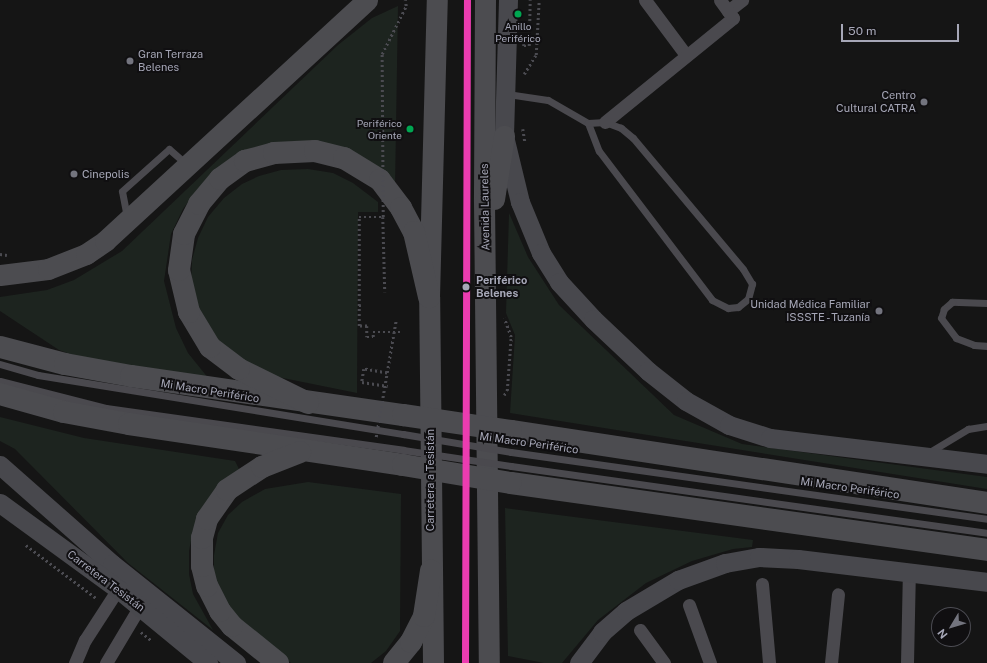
<!DOCTYPE html>
<html>
<head>
<meta charset="utf-8">
<style>
  body { margin:0 }
  #map { position:relative; width:987px; height:663px; overflow:hidden; background:#151515; font-family:"Public Sans",sans-serif }
  div>[style] { position:absolute }
  [style*='--x'] { left:calc(var(--x)*1px); top:calc(var(--y)*1px); width:calc(var(--w)*1px); rotate:calc(var(--a)*1deg) }
  .green>* { inset:0; background:#1d241f }
  .path>* { height:2.5px; margin-top:-1.25px; transform-origin:0; background:repeating-linear-gradient(90deg,#4b4b51 0 2px,transparent 0 5px) }
  .lane>* { height:7px; margin:-3.5px; padding:0 3.5px; transform-origin:3.5px; border-radius:3.5px; background:#4a494e }
  .street>* { height:13px; margin:-6.5px; padding:0 6.5px; transform-origin:6.5px; border-radius:6.5px; background:#4a494e }
  .secondary>* { height:19px; margin:-9.5px; padding:0 9.5px; transform-origin:9.5px; border-radius:9.5px; background:#48484d }
  .primary>* { height:21px; margin:-10.5px; padding:0 10.5px; transform-origin:10.5px; border-radius:10.5px; background:#4c4c50 }
  .highway>* { height:22px; margin:-11px; padding:0 11px; transform-origin:11px; border-radius:11px; background:#4c4c50 }
  .path-bridge>* { height:2.5px; margin-top:-1.25px; transform-origin:0; background:repeating-linear-gradient(90deg,#4b4b51 0 2px,transparent 0 5px) }
  .lane-bridge>* { height:7px; margin:-3.5px; padding:0 3.5px; transform-origin:3.5px; border-radius:3.5px; background:#4a494e }
  .highway-bridge>* { height:22px; margin:-11px; padding:0 11px; transform-origin:11px; border-radius:11px; background:#4c4c50 }
  .metro-1>* { height:7px; margin:-3.5px; padding:0 3.5px; transform-origin:3.5px; border-radius:3.5px; background:#eb3cb0 }
  .dots>* { width:11px; height:11px; translate:-50% -50%; box-sizing:border-box; border:2px solid #100f11; border-radius:50% }
  span { translate:-50% -50%; white-space:nowrap; text-align:center; line-height:1.15; -webkit-text-stroke:4px #100f11; paint-order:stroke }
  .bus-label { font-size:10px; color:#a6a7b7 }
  .right { translate:-100% -50%; text-align:right }
  .poi-label { font-size:11px; color:#a6a7b7 }
  .left { translate:0 -50%; text-align:left }
  .street-label { font-size:11px; color:#a6a7b7 }
  .stop-label { font-size:11px; color:#a6a7b7; font-weight:700 }
  .north { position:absolute; left:931px; top:607px; width:40px; height:40px; box-sizing:border-box; background:#100f11; border:1px solid #4c4c53; border-radius:50%; rotate:232deg; font-size:11px; font-weight:700; line-height:16px; text-align:center; color:#a6a7b7 }
  .north::after { content:''; display:block; margin:auto; width:14px; height:18px; background:#73747e; clip-path:polygon(50% 0,100% 100%,50% 72%,0 100%) }
  .scale { position:absolute; left:841px; top:24px; width:118px; height:18px; box-sizing:border-box; border:2px solid #a6a7b7; border-top:0; padding-left:5px; font-size:12px; line-height:14px; white-space:nowrap; color:#a6a7b7; -webkit-text-stroke:3px #100f11; paint-order:stroke }
</style>
</head>
<body>
<div id="map">
  <div class="green">
    <div style="clip-path:polygon(398px 6px,395px 188px,292px 141px,197px 190px,183px 209px,171px 234px,164px 281px,176px 328px,188px 353px,209px 379px,89px 361px,59px 350px,0 311px,0 297px,47px 290px,74px 280px,122px 251px,338px 45px,372px 18px)"></div>
    <div style="clip-path:polygon(308px 169px,333px 173px,353px 183px,378px 202px,378px 212px,358px 212px,357px 393px,278px 377px,227px 353px,203px 320px,191px 283px,192px 260px,198px 238px,208px 217px,224px 198px,242px 184px,259px 176px,281px 170px)"></div>
    <div style="clip-path:polygon(509px 213px,528px 257px,559px 305px,674px 415px,742px 444px,987px 477px,987px 489px,510px 413px,515px 335px,506px 313px)"></div>
    <div style="clip-path:polygon(0 417px,84px 438px,235px 461px,239px 469px,237px 473px,193px 530px,189px 551px,189px 574px,193px 594px,213px 630px,128px 563px,15px 449px,0 441px)"></div>
    <div style="clip-path:polygon(308px 482px,401px 494px,400px 631px,386px 651px,371px 663px,291px 663px,235px 620px,214px 575px,214px 555px,218px 533px,228px 515px,242px 502px,265px 489px)"></div>
    <div style="clip-path:polygon(505px 508px,753px 540px,752px 547px,733px 549px,692px 561px,646px 583px,598px 620px,562px 663px,544px 663px,508px 656px)"></div>
  </div>
  <div class="path">
    <div style="--x:524;--y:44;--w:2;--a:90"></div>
    <div style="--x:524;--y:46;--w:5;--a:0"></div>
    <div style="--x:529;--y:46;--w:46;--a:-88.8"></div>
    <div style="--x:524;--y:74;--w:22;--a:-58"></div>
    <div style="--x:536;--y:55;--w:55;--a:-86.9"></div>
    <div style="--x:523;--y:129;--w:12;--a:81"></div>
    <div style="--x:383;--y:217;--w:75;--a:88.5"></div>
    <div style="--x:0;--y:254;--w:7;--a:8"></div>
    <div style="--x:359;--y:306;--w:3;--a:0"></div>
    <div style="--x:367;--y:326;--w:11;--a:90"></div>
    <div style="--x:367;--y:337;--w:6;--a:0"></div>
    <div style="--x:373;--y:337;--w:5;--a:-90"></div>
    <div style="--x:373;--y:332;--w:29;--a:0"></div>
    <div style="--x:387;--y:373;--w:23;--a:-170"></div>
    <div style="--x:364;--y:369;--w:13;--a:99"></div>
    <div style="--x:362;--y:382;--w:26;--a:9"></div>
    <div style="--x:504;--y:395;--w:5;--a:-53"></div>
    <div style="--x:507;--y:391;--w:54;--a:-85.8"></div>
    <div style="--x:511;--y:337;--w:20;--a:-110"></div>
    <div style="--x:26;--y:545;--w:88;--a:37.1"></div>
    <div style="--x:141;--y:632;--w:13;--a:39"></div>
  </div>
  <div class="lane">
    <div style="--x:507;--y:94;--w:41;--a:8.3"></div>
    <div style="--x:548;--y:100;--w:46;--a:29.9"></div>
    <div style="--x:588;--y:123;--w:30;--a:69"></div>
    <div style="--x:599;--y:151;--w:187;--a:52.8"></div>
    <div style="--x:712;--y:300;--w:18;--a:27"></div>
    <div style="--x:728;--y:308;--w:10;--a:-6"></div>
    <div style="--x:738;--y:307;--w:13;--a:-39"></div>
    <div style="--x:748;--y:299;--w:16;--a:-75"></div>
    <div style="--x:752;--y:284;--w:17;--a:-121"></div>
    <div style="--x:743;--y:269;--w:171;--a:-130"></div>
    <div style="--x:633;--y:138;--w:16;--a:-140"></div>
    <div style="--x:621;--y:128;--w:17;--a:-159"></div>
    <div style="--x:605;--y:122;--w:17;--a:177"></div>
    <div style="--x:127;--y:217;--w:26;--a:-101"></div>
    <div style="--x:122;--y:191;--w:63;--a:-41.8"></div>
    <div style="--x:169;--y:149;--w:23;--a:41"></div>
    <div style="--x:987;--y:303;--w:35;--a:-178"></div>
    <div style="--x:952;--y:302;--w:11;--a:139"></div>
    <div style="--x:944;--y:309;--w:9;--a:108"></div>
    <div style="--x:941;--y:318;--w:25;--a:53"></div>
    <div style="--x:956;--y:338;--w:19;--a:21"></div>
    <div style="--x:974;--y:345;--w:13;--a:4"></div>
    <div style="--x:0;--y:364;--w:40;--a:16"></div>
    <div style="--x:38;--y:375;--w:370;--a:9.2"></div>
    <div style="--x:0;--y:381;--w:109;--a:14.3"></div>
    <div style="--x:106;--y:408;--w:300;--a:8"></div>
    <div style="--x:511;--y:452;--w:481;--a:8"></div>
    <div style="--x:928;--y:453;--w:47;--a:-31"></div>
    <div style="--x:968;--y:429;--w:19;--a:-9"></div>
    <div style="--x:511;--y:466;--w:481;--a:8"></div>
  </div>
  <div class="street">
    <div style="--x:645;--y:0;--w:69;--a:53.3"></div>
    <div style="--x:728;--y:11;--w:18;--a:-38"></div>
    <div style="--x:605;--y:122;--w:165;--a:-39.1"></div>
    <div style="--x:733;--y:18;--w:22;--a:-126"></div>
    <div style="--x:762;--y:584;--w:79;--a:84.9"></div>
    <div style="--x:689;--y:605;--w:62;--a:70.1"></div>
    <div style="--x:640;--y:630;--w:41;--a:54"></div>
    <div style="--x:75;--y:663;--w:25;--a:-67"></div>
    <div style="--x:85;--y:640;--w:61;--a:-57.1"></div>
    <div style="--x:106;--y:663;--w:66;--a:-59.2"></div>
    <div style="--x:831;--y:663;--w:69;--a:-84.2"></div>
    <div style="--x:907;--y:663;--w:92;--a:-88.8"></div>
  </div>
  <div class="secondary">
    <div style="--x:508;--y:0;--w:136;--a:91.7"></div>
    <div style="--x:504;--y:136;--w:68;--a:76.4"></div>
    <div style="--x:520;--y:202;--w:55;--a:67.6"></div>
    <div style="--x:541;--y:253;--w:34;--a:58"></div>
    <div style="--x:559;--y:282;--w:50;--a:47.4"></div>
    <div style="--x:593;--y:319;--w:76;--a:43.4"></div>
    <div style="--x:648;--y:371;--w:48;--a:38.3"></div>
    <div style="--x:686;--y:401;--w:49;--a:29.2"></div>
    <div style="--x:729;--y:425;--w:43;--a:17.6"></div>
    <div style="--x:770;--y:438;--w:219;--a:6.8"></div>
    <div style="--x:0;--y:465;--w:149;--a:41.5"></div>
    <div style="--x:112;--y:564;--w:159;--a:38.6"></div>
    <div style="--x:0;--y:503;--w:146;--a:36.1"></div>
    <div style="--x:118;--y:589;--w:117;--a:39.4"></div>
    <div style="--x:579;--y:663;--w:39;--a:-53"></div>
    <div style="--x:602;--y:632;--w:32;--a:-41"></div>
    <div style="--x:626;--y:611;--w:61;--a:-30.8"></div>
    <div style="--x:678;--y:580;--w:50;--a:-19.9"></div>
    <div style="--x:725;--y:563;--w:35;--a:-10"></div>
    <div style="--x:759;--y:557;--w:39;--a:3"></div>
    <div style="--x:798;--y:559;--w:190;--a:6.9"></div>
  </div>
  <div class="primary">
    <div style="--x:485;--y:0;--w:202;--a:90.3"></div>
    <div style="--x:484;--y:202;--w:461;--a:89.4"></div>
    <div style="--x:494;--y:199;--w:64;--a:-81"></div>
    <div style="--x:0;--y:275;--w:48;--a:-7.1"></div>
    <div style="--x:48;--y:269;--w:41;--a:-21.5"></div>
    <div style="--x:86;--y:254;--w:23;--a:-34"></div>
    <div style="--x:105;--y:241;--w:356;--a:-42.6"></div>
    <div style="--x:433;--y:663;--w:366;--a:-90.6"></div>
    <div style="--x:429;--y:297;--w:297;--a:-88.5"></div>
  </div>
  <div class="highway">
    <div style="--x:0;--y:347;--w:67;--a:14.7"></div>
    <div style="--x:65;--y:364;--w:67;--a:10.3"></div>
    <div style="--x:131;--y:376;--w:275;--a:8.2"></div>
    <div style="--x:0;--y:394;--w:66;--a:15.7"></div>
    <div style="--x:64;--y:412;--w:66;--a:10.5"></div>
    <div style="--x:129;--y:424;--w:277;--a:8.5"></div>
    <div style="--x:308;--y:403;--w:77;--a:-153.8"></div>
    <div style="--x:239;--y:369;--w:36;--a:-143"></div>
    <div style="--x:210;--y:347;--w:41;--a:-121"></div>
    <div style="--x:189;--y:312;--w:43;--a:-103.4"></div>
    <div style="--x:179;--y:270;--w:36;--a:-82"></div>
    <div style="--x:184;--y:234;--w:34;--a:-63"></div>
    <div style="--x:199;--y:204;--w:33;--a:-50"></div>
    <div style="--x:220;--y:179;--w:31;--a:-36"></div>
    <div style="--x:245;--y:161;--w:30;--a:-15"></div>
    <div style="--x:274;--y:153;--w:41;--a:-2.8"></div>
    <div style="--x:315;--y:151;--w:30;--a:14"></div>
    <div style="--x:344;--y:158;--w:42;--a:31.4"></div>
    <div style="--x:380;--y:180;--w:35;--a:53"></div>
    <div style="--x:401;--y:208;--w:27;--a:62"></div>
    <div style="--x:414;--y:232;--w:67;--a:77"></div>
    <div style="--x:511;--y:431;--w:481;--a:8.6"></div>
    <div style="--x:511;--y:483;--w:481;--a:8"></div>
    <div style="--x:278;--y:663;--w:59;--a:-141.2"></div>
    <div style="--x:232;--y:626;--w:19;--a:-129"></div>
    <div style="--x:220;--y:611;--w:28;--a:-117"></div>
    <div style="--x:207;--y:586;--w:21;--a:-104"></div>
    <div style="--x:202;--y:566;--w:28;--a:-90"></div>
    <div style="--x:202;--y:538;--w:20;--a:-75"></div>
    <div style="--x:207;--y:519;--w:35;--a:-55"></div>
    <div style="--x:227;--y:490;--w:42;--a:-33.3"></div>
    <div style="--x:262;--y:467;--w:41;--a:-21.5"></div>
    <div style="--x:394;--y:663;--w:27;--a:-51"></div>
    <div style="--x:411;--y:642;--w:29;--a:-63"></div>
    <div style="--x:424;--y:616;--w:46;--a:-81.2"></div>
  </div>
  <div class="path-bridge">
    <div style="--x:367;--y:326;--w:8;--a:180"></div>
    <div style="--x:359;--y:326;--w:109;--a:-90"></div>
    <div style="--x:359;--y:217;--w:24;--a:0"></div>
    <div style="--x:383;--y:217;--w:163;--a:-90.4"></div>
    <div style="--x:382;--y:54;--w:54;--a:-63.4"></div>
    <div style="--x:406;--y:6;--w:6;--a:-99"></div>
    <div style="--x:376;--y:437;--w:119;--a:-80.3"></div>
  </div>
  <div class="lane-bridge">
    <div style="--x:403;--y:434;--w:109;--a:9.5"></div>
    <div style="--x:403;--y:450;--w:109;--a:8.4"></div>
  </div>
  <div class="highway-bridge">
    <div style="--x:403;--y:415;--w:109;--a:8.4"></div>
    <div style="--x:403;--y:465;--w:109;--a:9.5"></div>
  </div>
  <div class="metro-1">
    <div style="--x:465;--y:663;--w:663;--a:-89.83"></div>
  </div>
  <div class="dots">
    <div style="left:518px;top:14px;background:#00a651"></div>
    <div style="left:130px;top:61px;background:#73747e"></div>
    <div style="left:924px;top:102px;background:#73747e"></div>
    <div style="left:410px;top:129px;background:#00a651"></div>
    <div style="left:74px;top:174px;background:#73747e"></div>
    <div style="left:466px;top:287px;background:#a6a7b7"></div>
    <div style="left:879px;top:311px;background:#73747e"></div>
  </div>
  <div class="bus-label">
    <span style="left:518px;top:32px">Anillo<br>Periférico</span>
    <span class="right" style="left:402px;top:129px">Periférico<br>Oriente</span>
  </div>
  <div class="poi-label">
    <span class="left" style="left:138px;top:61px">Gran Terraza<br>Belenes</span>
    <span class="right" style="left:916px;top:102px">Centro<br>Cultural CATRA</span>
    <span class="left" style="left:82px;top:174px">Cinepolis</span>
    <span class="right" style="left:870px;top:311px">Unidad Médica Familiar<br>ISSSTE - Tuzanía</span>
  </div>
  <div class="street-label">
    <span style="left:485px;top:207px;rotate:-91deg">Avenida Laureles</span>
    <span style="left:210px;top:391px;rotate:9deg">Mi Macro Periférico</span>
    <span style="left:529px;top:443px;rotate:8deg">Mi Macro Periférico</span>
    <span style="left:430px;top:480px;rotate:-90deg">Carretera a Tesistán</span>
    <span style="left:850px;top:488px;rotate:8deg">Mi Macro Periférico</span>
    <span style="left:106px;top:581px;rotate:37deg">Carretera Tesistán</span>
  </div>
  <div class="stop-label">
    <span class="left" style="left:476px;top:287px">Periférico<br>Belenes</span>
  </div>
  <div class="north">N</div>
  <div class="scale">50 m</div>
</div>
</body>
</html>
